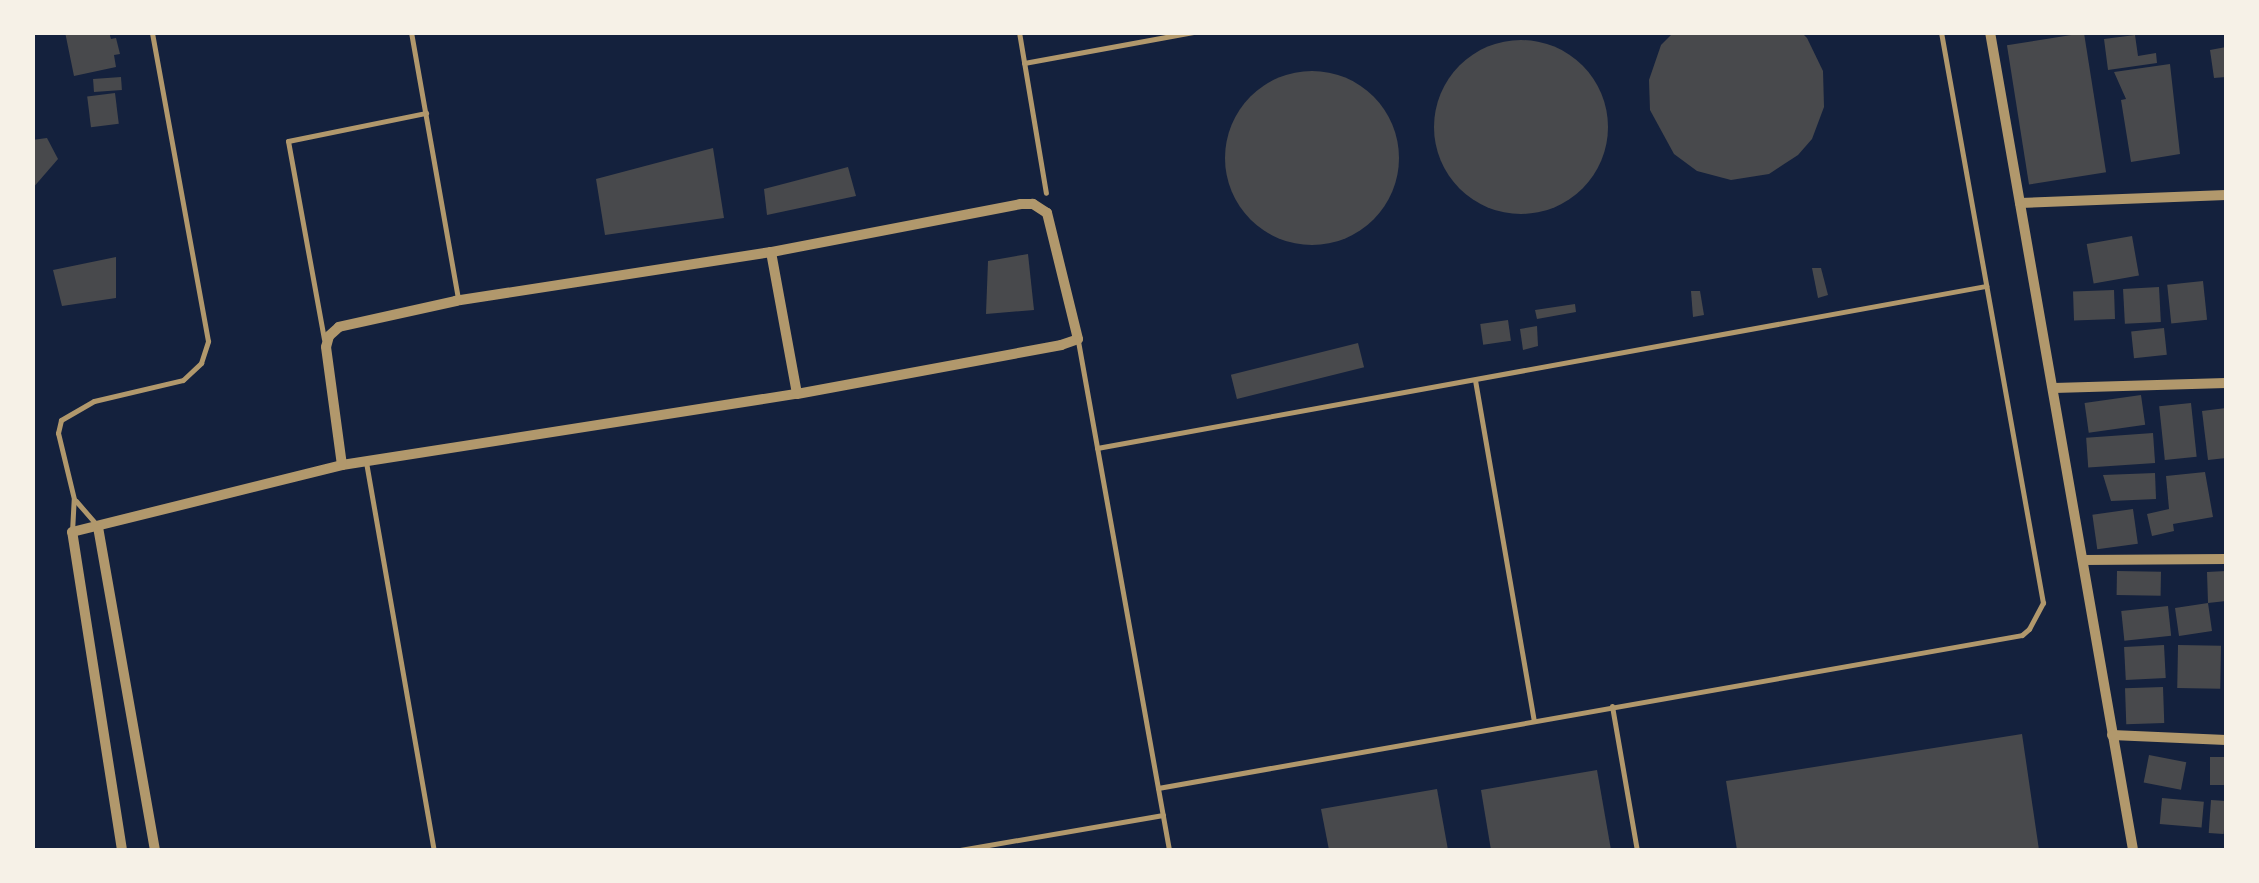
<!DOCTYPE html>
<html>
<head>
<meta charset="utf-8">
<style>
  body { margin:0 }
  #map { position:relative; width:2259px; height:883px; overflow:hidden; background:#14213d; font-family:Helvetica,sans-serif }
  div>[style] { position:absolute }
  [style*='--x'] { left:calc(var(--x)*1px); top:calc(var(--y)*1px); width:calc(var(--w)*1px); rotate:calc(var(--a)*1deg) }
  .building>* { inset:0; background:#48494c; transform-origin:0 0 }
  .round { border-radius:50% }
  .service>* { height:5px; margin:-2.5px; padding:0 2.5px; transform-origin:2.5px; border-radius:2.5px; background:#b1986c }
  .minor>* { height:10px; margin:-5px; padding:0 5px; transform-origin:5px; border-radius:5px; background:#b1986c }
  span { translate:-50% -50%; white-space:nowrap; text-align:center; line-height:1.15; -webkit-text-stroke:8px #f6f1e7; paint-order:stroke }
  .frame { position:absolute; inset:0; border:35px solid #f6f1e7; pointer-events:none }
</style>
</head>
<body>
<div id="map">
  <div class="building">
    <div style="clip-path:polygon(65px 32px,109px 32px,111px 39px,116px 38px,120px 54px,114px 55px,116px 67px,74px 76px)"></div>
    <div style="clip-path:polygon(1674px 32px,1801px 32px,1807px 38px,1823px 71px,1824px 107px,1812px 139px,1798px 155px,1769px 174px,1731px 180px,1697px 171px,1674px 154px,1650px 110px,1649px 80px,1661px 45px)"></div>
    <div style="left:2084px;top:33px;width:141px;height:78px;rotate:81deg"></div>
    <div style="clip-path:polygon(2135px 35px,2138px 56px,2156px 53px,2157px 63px,2108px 70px,2104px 39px)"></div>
    <div class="round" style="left:1434px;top:40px;width:174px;height:174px"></div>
    <div style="clip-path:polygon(2226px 47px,2226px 77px,2214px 78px,2210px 50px)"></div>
    <div style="clip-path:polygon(2170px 64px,2180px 154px,2131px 162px,2121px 100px,2126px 99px,2114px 72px)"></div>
    <div class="round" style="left:1225px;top:71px;width:174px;height:174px"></div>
    <div style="left:121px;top:77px;width:13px;height:28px;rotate:86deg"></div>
    <div style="left:115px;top:93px;width:31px;height:28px;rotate:83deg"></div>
    <div style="clip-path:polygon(47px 138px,58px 159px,32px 189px,32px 140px)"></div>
    <div style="clip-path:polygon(713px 148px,724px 218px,605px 235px,596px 179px)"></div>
    <div style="clip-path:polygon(848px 167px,856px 196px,767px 215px,764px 189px)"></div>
    <div style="left:2132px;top:236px;width:40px;height:46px;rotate:80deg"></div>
    <div style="clip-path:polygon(1028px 254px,1034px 310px,986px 314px,988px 261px)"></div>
    <div style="clip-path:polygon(116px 257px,116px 298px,62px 306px,53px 270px)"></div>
    <div style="clip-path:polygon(1812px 268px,1821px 268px,1828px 295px,1818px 298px)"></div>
    <div style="left:2203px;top:281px;width:39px;height:36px;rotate:84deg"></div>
    <div style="left:2159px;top:287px;width:35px;height:36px;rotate:87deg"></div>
    <div style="left:2114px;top:290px;width:29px;height:41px;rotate:88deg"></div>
    <div style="clip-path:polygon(1691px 291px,1700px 291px,1704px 315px,1693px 317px)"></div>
    <div style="clip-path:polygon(1575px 304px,1576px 312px,1537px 319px,1535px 310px)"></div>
    <div style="left:1508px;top:320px;width:21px;height:28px;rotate:82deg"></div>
    <div style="clip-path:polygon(1537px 326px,1538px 346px,1523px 350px,1520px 329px)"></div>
    <div style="left:2164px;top:328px;width:27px;height:33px;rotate:84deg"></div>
    <div style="left:1358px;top:343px;width:25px;height:131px;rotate:76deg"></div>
    <div style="left:2141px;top:395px;width:30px;height:57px;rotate:82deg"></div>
    <div style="left:2191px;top:403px;width:54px;height:32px;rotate:84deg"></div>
    <div style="clip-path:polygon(2226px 408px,2226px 458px,2208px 460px,2202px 411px)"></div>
    <div style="left:2153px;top:433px;width:30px;height:67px;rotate:86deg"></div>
    <div style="clip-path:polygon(2205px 472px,2213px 517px,2173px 524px,2174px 531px,2152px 536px,2147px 514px,2169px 509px,2166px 476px)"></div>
    <div style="clip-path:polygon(2155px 473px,2156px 499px,2111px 501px,2103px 475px)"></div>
    <div style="left:2133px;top:509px;width:35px;height:41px;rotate:82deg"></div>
    <div style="left:2117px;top:571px;width:44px;height:24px;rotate:1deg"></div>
    <div style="clip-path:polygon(2226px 571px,2226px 601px,2208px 603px,2212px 631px,2179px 636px,2175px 608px,2208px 603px,2207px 572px)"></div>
    <div style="left:2168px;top:606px;width:30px;height:47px;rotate:84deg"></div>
    <div style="left:2164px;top:645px;width:33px;height:40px;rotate:87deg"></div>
    <div style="left:2178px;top:645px;width:43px;height:43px;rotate:1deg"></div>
    <div style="left:2163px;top:687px;width:36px;height:38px;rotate:88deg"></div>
    <div style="clip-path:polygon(2022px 734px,2039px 850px,1737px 850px,1726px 781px)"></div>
    <div style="left:2149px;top:755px;width:38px;height:28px;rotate:11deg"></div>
    <div style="left:2210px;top:757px;width:16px;height:28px"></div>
    <div style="clip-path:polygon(1597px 770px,1611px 850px,1491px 850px,1481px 790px)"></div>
    <div style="clip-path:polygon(1437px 789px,1448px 850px,1329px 850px,1321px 809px)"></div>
    <div style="left:2162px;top:798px;width:42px;height:26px;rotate:5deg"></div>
    <div style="left:2211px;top:800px;width:15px;height:33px;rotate:4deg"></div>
  </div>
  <div class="service">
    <div style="--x:411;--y:32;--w:270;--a:80"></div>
    <div style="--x:1019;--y:32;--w:163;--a:80.5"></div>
    <div style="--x:1024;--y:63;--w:172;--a:-10.4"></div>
    <div style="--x:324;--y:339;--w:201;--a:-100.3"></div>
    <div style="--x:288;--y:141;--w:141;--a:-11.5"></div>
    <div style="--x:1078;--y:341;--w:517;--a:79.86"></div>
    <div style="--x:1475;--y:380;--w:345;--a:80.2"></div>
    <div style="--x:1097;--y:448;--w:904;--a:-10.33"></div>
    <div style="--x:366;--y:462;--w:394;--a:80.1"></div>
    <div style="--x:76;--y:501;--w:29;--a:49"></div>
    <div style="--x:72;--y:532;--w:33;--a:-87"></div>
    <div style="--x:74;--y:499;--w:68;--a:-103.6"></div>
    <div style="--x:58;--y:433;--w:13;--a:-77"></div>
    <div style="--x:61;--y:420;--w:38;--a:-30"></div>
    <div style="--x:94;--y:401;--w:91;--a:-13.3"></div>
    <div style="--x:183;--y:380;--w:25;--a:-43"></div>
    <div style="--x:201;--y:363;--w:23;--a:-72"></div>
    <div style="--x:208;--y:341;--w:314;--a:-100.3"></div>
    <div style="--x:1612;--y:706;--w:146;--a:80.2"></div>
    <div style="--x:1158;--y:788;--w:877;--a:-10.04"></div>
    <div style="--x:2022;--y:635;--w:9;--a:-41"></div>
    <div style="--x:2029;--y:629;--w:30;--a:-62"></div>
    <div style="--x:2043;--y:603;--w:580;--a:-100.13"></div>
    <div style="--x:960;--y:850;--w:206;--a:-9.8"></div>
  </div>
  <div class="minor">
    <div style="--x:1990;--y:32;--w:830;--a:80.08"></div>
    <div style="--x:2020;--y:203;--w:206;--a:-2.2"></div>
    <div style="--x:771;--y:252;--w:144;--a:79.6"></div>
    <div style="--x:2054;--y:388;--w:172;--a:-1.7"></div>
    <div style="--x:98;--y:527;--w:328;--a:80"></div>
    <div style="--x:2083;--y:560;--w:143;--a:-0.4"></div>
    <div style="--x:2112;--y:735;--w:114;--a:2.5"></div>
    <div style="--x:122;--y:850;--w:322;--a:-98.9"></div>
    <div style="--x:72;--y:532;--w:278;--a:-13.9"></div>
    <div style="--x:342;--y:465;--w:461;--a:-8.9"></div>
    <div style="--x:797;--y:394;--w:269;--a:-10.5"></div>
    <div style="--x:1061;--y:345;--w:18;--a:-19"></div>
    <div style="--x:1078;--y:339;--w:130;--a:-103.8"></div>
    <div style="--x:1047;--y:213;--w:17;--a:-147"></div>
    <div style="--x:1033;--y:204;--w:12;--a:180"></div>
    <div style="--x:1021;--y:204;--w:255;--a:169.1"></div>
    <div style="--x:771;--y:252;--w:319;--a:171.2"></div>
    <div style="--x:456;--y:301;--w:120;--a:167.5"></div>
    <div style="--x:339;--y:327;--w:13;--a:138"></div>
    <div style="--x:329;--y:336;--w:11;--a:105"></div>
    <div style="--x:326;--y:347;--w:119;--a:82.3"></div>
  </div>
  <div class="frame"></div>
</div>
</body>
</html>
